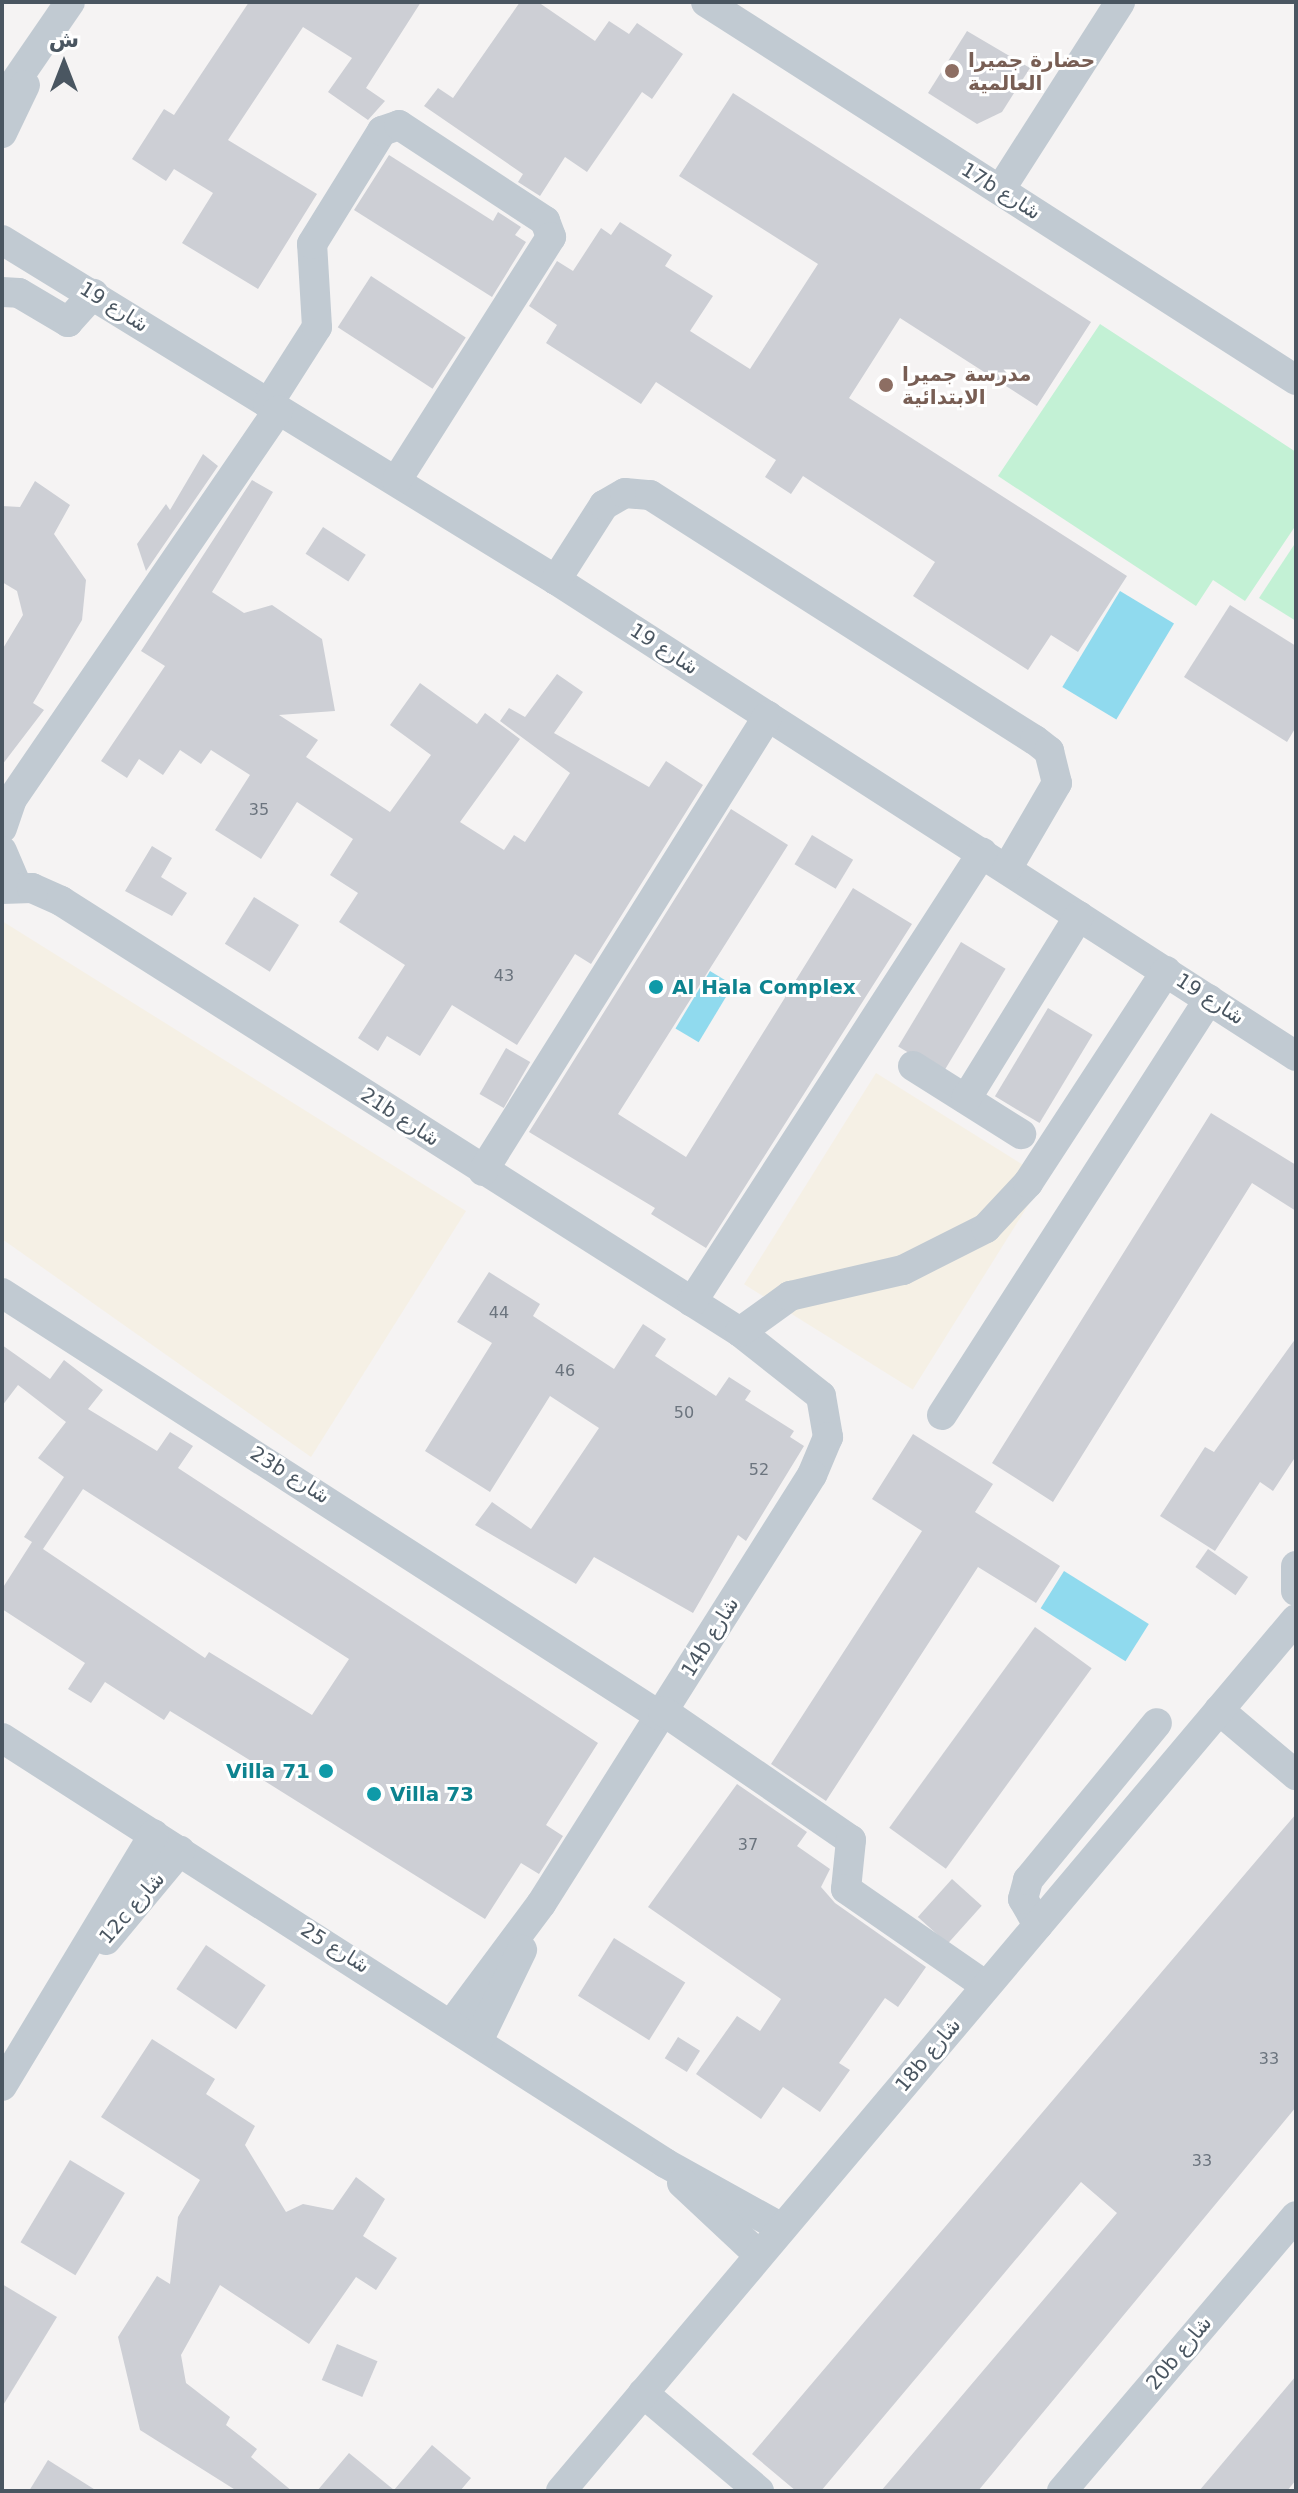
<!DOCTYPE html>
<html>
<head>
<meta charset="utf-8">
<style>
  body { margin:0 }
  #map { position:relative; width:1298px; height:2493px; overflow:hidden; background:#f5f3f3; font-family:"DejaVu Sans",Vazirmatn,sans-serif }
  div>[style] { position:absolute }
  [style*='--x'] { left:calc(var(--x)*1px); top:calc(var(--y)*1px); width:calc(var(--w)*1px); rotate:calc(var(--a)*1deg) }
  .green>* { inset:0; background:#c3f1d5 }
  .sand>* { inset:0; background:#f5f0e5; transform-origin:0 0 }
  .water>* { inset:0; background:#90daee; transform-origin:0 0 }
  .building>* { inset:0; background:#cdcfd5; transform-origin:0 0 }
  .minor>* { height:30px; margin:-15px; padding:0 15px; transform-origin:15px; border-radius:15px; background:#c1cad2 }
  .dots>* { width:22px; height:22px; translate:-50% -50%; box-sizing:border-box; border:4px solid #fff; border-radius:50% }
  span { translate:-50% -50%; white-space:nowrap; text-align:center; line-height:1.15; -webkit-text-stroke:6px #fff; paint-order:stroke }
  .number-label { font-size:16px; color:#6b747e }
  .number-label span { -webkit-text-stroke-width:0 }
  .education-label { font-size:20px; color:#785e54; font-weight:700 }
  .left { translate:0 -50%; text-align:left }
  .street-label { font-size:20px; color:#4a5661 }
  .culture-label { font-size:20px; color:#0d838f; font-weight:700 }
  .right { translate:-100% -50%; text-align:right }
  .frame { position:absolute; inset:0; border:4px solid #4a5661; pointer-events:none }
  .north { position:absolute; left:24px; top:24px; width:80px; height:80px; -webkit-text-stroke:6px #fff; paint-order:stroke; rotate:0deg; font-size:22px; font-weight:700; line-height:32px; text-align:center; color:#4a5661 }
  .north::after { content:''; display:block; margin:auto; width:28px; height:36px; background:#4a5661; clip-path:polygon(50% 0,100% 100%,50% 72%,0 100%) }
</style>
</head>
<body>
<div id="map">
  <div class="green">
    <div style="clip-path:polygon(1100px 324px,1296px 452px,1296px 525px,1245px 601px,1213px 580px,1196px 606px,998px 476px)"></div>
    <div style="clip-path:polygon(1296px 542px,1296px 621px,1259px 598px)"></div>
  </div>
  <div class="sand">
    <div style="clip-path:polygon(2px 921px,466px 1211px,311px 1457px,2px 1239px)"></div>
    <div style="left:876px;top:1073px;width:199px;height:249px;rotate:32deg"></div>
  </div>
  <div class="water">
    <div style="left:1120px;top:591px;width:63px;height:112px;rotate:31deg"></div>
    <div style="left:710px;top:971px;width:27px;height:67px;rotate:31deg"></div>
    <div style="left:1064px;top:1571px;width:100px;height:44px;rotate:32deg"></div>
  </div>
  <div class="building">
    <div style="clip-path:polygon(249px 2px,421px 2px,366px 88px,385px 101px,368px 120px,328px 92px,352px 58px,303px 27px,228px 140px,317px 194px,258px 289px,182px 243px,213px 193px,174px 169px,166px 181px,132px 159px,164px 109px,174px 115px)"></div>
    <div style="clip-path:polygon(520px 2px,538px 2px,595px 41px,609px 21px,629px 34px,637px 23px,683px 54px,652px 99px,642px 92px,587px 172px,565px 157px,540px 196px,518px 182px,523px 174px,424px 106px,438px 88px,453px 98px)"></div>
    <div style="clip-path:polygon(967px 31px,1030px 68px,1002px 112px,977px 124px,928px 93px)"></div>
    <div style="clip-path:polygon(733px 93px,1091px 322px,1037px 406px,900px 318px,849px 398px,1127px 576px,1078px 652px,1051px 635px,1028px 670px,913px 596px,935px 562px,803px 476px,791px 494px,765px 477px,776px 460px,656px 382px,641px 404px,546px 343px,557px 325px,529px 306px,557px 261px,573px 271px,601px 228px,611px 235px,620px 222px,672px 255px,665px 266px,713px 296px,690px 331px,750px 369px,818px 264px,679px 176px)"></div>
    <div style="clip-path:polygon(389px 155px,493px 221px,498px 212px,521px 227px,515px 235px,526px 242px,492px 297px,354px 210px)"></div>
    <div style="left:371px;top:276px;width:113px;height:61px;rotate:33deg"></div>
    <div style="clip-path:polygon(203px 454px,218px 466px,146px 571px,137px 544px,166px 504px,170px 510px)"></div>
    <div style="clip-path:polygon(252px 480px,273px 492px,212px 592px,244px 613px,272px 605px,322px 639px,335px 711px,279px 715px,318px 740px,306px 757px,390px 812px,431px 755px,390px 725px,420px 683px,477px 724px,485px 713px,520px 739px,460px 822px,504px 850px,514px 835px,525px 842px,570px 773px,500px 721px,509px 708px,525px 717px,557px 674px,583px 692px,554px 733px,649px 787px,666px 761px,703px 785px,591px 964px,575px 954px,517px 1045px,452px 1005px,420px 1056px,387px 1036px,378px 1051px,358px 1038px,405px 965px,339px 922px,358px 893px,330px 875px,353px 839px,297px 802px,261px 859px,215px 830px,250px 775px,211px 750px,201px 764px,180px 750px,163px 775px,139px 759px,127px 778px,101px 761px,165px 666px,141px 651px)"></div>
    <div style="clip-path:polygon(35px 481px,70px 505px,54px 534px,86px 580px,82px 620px,33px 703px,44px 710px,2px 765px,2px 650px,23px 615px,17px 591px,2px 582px,2px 506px,20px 507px)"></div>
    <div style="left:323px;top:527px;width:51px;height:32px;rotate:33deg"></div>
    <div style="clip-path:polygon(1230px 605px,1296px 646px,1296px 727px,1287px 742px,1184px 677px)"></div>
    <div style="clip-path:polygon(731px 809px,788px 845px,618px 1114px,686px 1157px,853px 888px,912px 924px,706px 1248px,651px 1214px,655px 1208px,529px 1132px)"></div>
    <div style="left:812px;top:835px;width:48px;height:34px;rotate:31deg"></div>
    <div style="clip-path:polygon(152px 846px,172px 858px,161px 877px,187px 893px,172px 916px,125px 891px)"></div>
    <div style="left:254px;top:897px;width:53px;height:55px;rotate:32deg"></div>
    <div style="left:961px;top:942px;width:52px;height:122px;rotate:31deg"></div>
    <div style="left:1048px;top:1008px;width:52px;height:103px;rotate:31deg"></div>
    <div style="left:506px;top:1048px;width:28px;height:53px;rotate:30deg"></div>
    <div style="clip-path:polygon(1211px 1113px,1296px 1165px,1296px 1211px,1252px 1183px,1053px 1502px,992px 1463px)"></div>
    <div style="clip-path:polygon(489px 1272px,540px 1304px,533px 1316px,614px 1369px,643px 1324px,666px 1339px,655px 1356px,716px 1396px,729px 1377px,751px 1391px,745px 1400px,794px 1431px,790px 1437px,804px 1446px,746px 1541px,738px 1535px,693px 1613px,594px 1557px,576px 1584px,475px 1525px,492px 1502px,531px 1529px,599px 1428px,550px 1396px,490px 1492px,425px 1451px,492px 1343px,457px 1322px)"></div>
    <div style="clip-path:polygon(1296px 1338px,1296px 1456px,1273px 1491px,1260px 1482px,1215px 1551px,1160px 1516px,1205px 1447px,1214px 1452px)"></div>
    <div style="clip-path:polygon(evenodd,2px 1345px,50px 1379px,64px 1360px,103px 1390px,88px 1409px,157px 1451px,170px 1432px,193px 1446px,178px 1468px,598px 1743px,546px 1825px,563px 1836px,539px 1874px,521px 1863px,485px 1919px,255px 1775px,261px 1767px,170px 1711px,164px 1720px,105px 1682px,91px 1703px,68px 1689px,85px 1663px,2px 1609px,2px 1589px,32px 1542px,24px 1537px,64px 1477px,38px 1458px,66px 1422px,18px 1385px,2px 1406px,2px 1345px,83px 1489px,349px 1659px,312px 1715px,209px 1652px,205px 1658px,43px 1549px,83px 1489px)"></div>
    <div style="clip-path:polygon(913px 1434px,993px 1484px,975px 1512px,1060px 1566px,1036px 1603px,978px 1567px,826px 1801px,771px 1764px,922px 1531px,872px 1499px)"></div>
    <div style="left:1208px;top:1549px;width:49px;height:22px;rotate:35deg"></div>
    <div style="left:1035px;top:1627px;width:70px;height:248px;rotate:36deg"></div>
    <div style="clip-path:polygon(737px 1784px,807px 1832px,797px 1846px,830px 1869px,821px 1887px,835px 1903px,926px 1967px,898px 2007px,885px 1998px,839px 2063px,850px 2070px,820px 2112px,783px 2087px,761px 2119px,696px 2074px,737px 2016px,760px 2031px,781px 1999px,648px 1907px)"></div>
    <div style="clip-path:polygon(1296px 1814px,1296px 2107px,978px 2491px,881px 2491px,1117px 2213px,1081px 2182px,821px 2491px,796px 2491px,752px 2454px)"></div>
    <div style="left:952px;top:1879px;width:40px;height:51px;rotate:42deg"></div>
    <div style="left:614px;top:1938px;width:84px;height:68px;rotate:32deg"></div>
    <div style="left:206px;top:1945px;width:72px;height:53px;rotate:34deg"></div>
    <div style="left:678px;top:2037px;width:26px;height:25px;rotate:32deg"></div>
    <div style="clip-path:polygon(152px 2039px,215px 2079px,206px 2094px,255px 2126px,245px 2145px,286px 2212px,303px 2204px,333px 2210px,356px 2177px,385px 2199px,363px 2236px,397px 2258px,376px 2290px,356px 2277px,309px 2344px,220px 2285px,181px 2355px,186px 2383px,230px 2417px,226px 2425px,257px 2449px,251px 2457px,292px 2491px,237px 2491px,140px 2430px,118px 2337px,157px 2276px,170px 2284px,178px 2217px,200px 2180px,101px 2117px)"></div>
    <div style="left:70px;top:2160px;width:64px;height:96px;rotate:31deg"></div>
    <div style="clip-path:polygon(2px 2284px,57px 2317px,2px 2407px)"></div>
    <div style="left:337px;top:2344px;width:44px;height:39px;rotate:23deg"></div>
    <div style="clip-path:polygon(1296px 2376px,1296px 2480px,1287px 2491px,1199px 2491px)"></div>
    <div style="clip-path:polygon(432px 2445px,471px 2478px,460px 2491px,317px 2491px,349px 2453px,394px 2490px)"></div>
    <div style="clip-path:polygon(48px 2460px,97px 2491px,29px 2491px)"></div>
  </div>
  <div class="minor">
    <div style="--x:706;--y:2;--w:701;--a:32.65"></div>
    <div style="--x:2;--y:101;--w:120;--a:-55.5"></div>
    <div style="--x:2;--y:133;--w:53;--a:-64.4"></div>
    <div style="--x:1000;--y:190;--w:223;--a:-57.4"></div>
    <div style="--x:2;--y:240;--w:650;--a:31.54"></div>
    <div style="--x:556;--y:580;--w:880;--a:32.75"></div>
    <div style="--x:2;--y:292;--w:17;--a:3"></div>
    <div style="--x:19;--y:293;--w:57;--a:30.6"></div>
    <div style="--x:68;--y:322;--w:38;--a:-48"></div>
    <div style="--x:268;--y:404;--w:91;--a:-57.5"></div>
    <div style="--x:317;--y:327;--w:83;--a:-93.4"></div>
    <div style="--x:312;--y:244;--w:133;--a:-58.2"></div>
    <div style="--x:382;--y:131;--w:18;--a:-19"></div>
    <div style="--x:399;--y:125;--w:175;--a:33.3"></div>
    <div style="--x:545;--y:221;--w:17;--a:69"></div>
    <div style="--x:551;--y:237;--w:288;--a:122.4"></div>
    <div style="--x:556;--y:580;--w:89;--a:-57.4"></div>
    <div style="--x:604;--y:505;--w:24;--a:-30"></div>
    <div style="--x:625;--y:493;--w:25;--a:5"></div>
    <div style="--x:650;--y:495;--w:456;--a:32.5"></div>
    <div style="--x:1035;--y:740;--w:18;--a:38"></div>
    <div style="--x:1049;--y:751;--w:33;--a:76"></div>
    <div style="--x:1057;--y:783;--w:99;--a:120.2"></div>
    <div style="--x:2;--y:828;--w:31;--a:-71"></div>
    <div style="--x:12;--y:799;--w:471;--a:-55.6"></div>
    <div style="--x:2;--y:851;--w:38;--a:67"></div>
    <div style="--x:2;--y:889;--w:30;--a:-2"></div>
    <div style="--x:32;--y:888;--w:32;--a:24"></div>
    <div style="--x:61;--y:901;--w:804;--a:32.41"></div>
    <div style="--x:740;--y:1332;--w:103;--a:38.3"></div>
    <div style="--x:821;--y:1396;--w:42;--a:80.3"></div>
    <div style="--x:828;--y:1437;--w:41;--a:112.8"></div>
    <div style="--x:812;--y:1475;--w:507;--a:122.28"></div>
    <div style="--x:541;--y:1904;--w:147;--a:126.7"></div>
    <div style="--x:913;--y:1066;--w:128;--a:32.2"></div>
    <div style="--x:966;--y:1099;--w:215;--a:-58.3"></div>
    <div style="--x:483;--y:1171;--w:537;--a:-57.94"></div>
    <div style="--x:2;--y:1293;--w:782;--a:32.74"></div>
    <div style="--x:692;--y:1302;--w:535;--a:-57.14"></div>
    <div style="--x:740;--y:1332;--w:62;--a:-35.8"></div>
    <div style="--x:790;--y:1296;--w:116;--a:-13"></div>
    <div style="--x:903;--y:1270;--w:93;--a:-26.8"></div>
    <div style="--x:986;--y:1228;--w:62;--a:-47"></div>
    <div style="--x:1028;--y:1183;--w:253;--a:-56.9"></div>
    <div style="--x:942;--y:1415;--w:494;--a:-57.3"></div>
    <div style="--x:1296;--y:1566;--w:25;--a:90"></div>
    <div style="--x:1219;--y:1710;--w:101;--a:40.2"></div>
    <div style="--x:663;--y:1711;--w:228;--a:34.5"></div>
    <div style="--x:851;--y:1840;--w:49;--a:95.8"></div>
    <div style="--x:846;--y:1889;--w:170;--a:34.7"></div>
    <div style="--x:2;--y:1738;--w:788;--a:32.66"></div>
    <div style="--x:665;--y:2163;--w:134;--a:29.1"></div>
    <div style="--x:1038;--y:1925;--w:30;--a:-120"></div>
    <div style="--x:1023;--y:1899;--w:20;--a:-75"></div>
    <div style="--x:1028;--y:1880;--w:203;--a:-50.6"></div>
    <div style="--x:106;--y:1940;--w:116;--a:-50.3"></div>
    <div style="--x:479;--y:2039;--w:99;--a:-64.2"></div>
    <div style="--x:2;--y:2086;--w:294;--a:-58.9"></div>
    <div style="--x:682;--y:2183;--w:105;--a:43.1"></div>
    <div style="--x:643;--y:2393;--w:152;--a:40.2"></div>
    <div style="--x:561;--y:2491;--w:1140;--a:-49.87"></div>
    <div style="--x:1062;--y:2491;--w:361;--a:-49.6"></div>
  </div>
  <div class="dots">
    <div style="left:952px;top:71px;background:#8d6e63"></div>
    <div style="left:886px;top:385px;background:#8d6e63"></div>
    <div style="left:656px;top:987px;background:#0f9aa8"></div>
    <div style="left:326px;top:1771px;background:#0f9aa8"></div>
    <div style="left:374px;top:1794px;background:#0f9aa8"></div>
  </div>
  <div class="number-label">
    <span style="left:259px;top:810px">35</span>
    <span style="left:504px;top:976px">43</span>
    <span style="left:499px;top:1313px">44</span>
    <span style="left:565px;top:1371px">46</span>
    <span style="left:684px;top:1413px">50</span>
    <span style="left:759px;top:1470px">52</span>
    <span style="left:748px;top:1845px">37</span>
    <span style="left:1269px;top:2059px">33</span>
    <span style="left:1202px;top:2161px">33</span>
  </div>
  <div class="education-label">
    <span class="left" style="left:968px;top:72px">حضارة جميرا<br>العالمية</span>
    <span class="left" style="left:902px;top:386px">مدرسة جميرا<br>الابتدائية</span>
  </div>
  <div class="street-label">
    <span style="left:1001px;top:191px;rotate:32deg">17b شارع</span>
    <span style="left:114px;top:307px;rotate:32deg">شارع 19</span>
    <span style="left:664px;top:649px;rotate:33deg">شارع 19</span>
    <span style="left:1210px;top:999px;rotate:33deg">شارع 19</span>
    <span style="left:400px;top:1117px;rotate:33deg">21b شارع</span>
    <span style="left:290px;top:1475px;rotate:32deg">23b شارع</span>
    <span style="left:710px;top:1637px;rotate:-58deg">14b شارع</span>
    <span style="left:132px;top:1908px;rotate:-49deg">12c شارع</span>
    <span style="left:335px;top:1948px;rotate:32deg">شارع 25</span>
    <span style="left:928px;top:2055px;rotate:-50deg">18b شارع</span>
    <span style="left:1179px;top:2353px;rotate:-50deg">20b شارع</span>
  </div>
  <div class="culture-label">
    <span class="left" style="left:672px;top:987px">Al Hala Complex</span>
    <span class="right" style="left:310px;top:1771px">Villa 71</span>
    <span class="left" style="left:390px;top:1794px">Villa 73</span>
  </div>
  <div class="frame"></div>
  <div class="north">ش</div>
</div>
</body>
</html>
